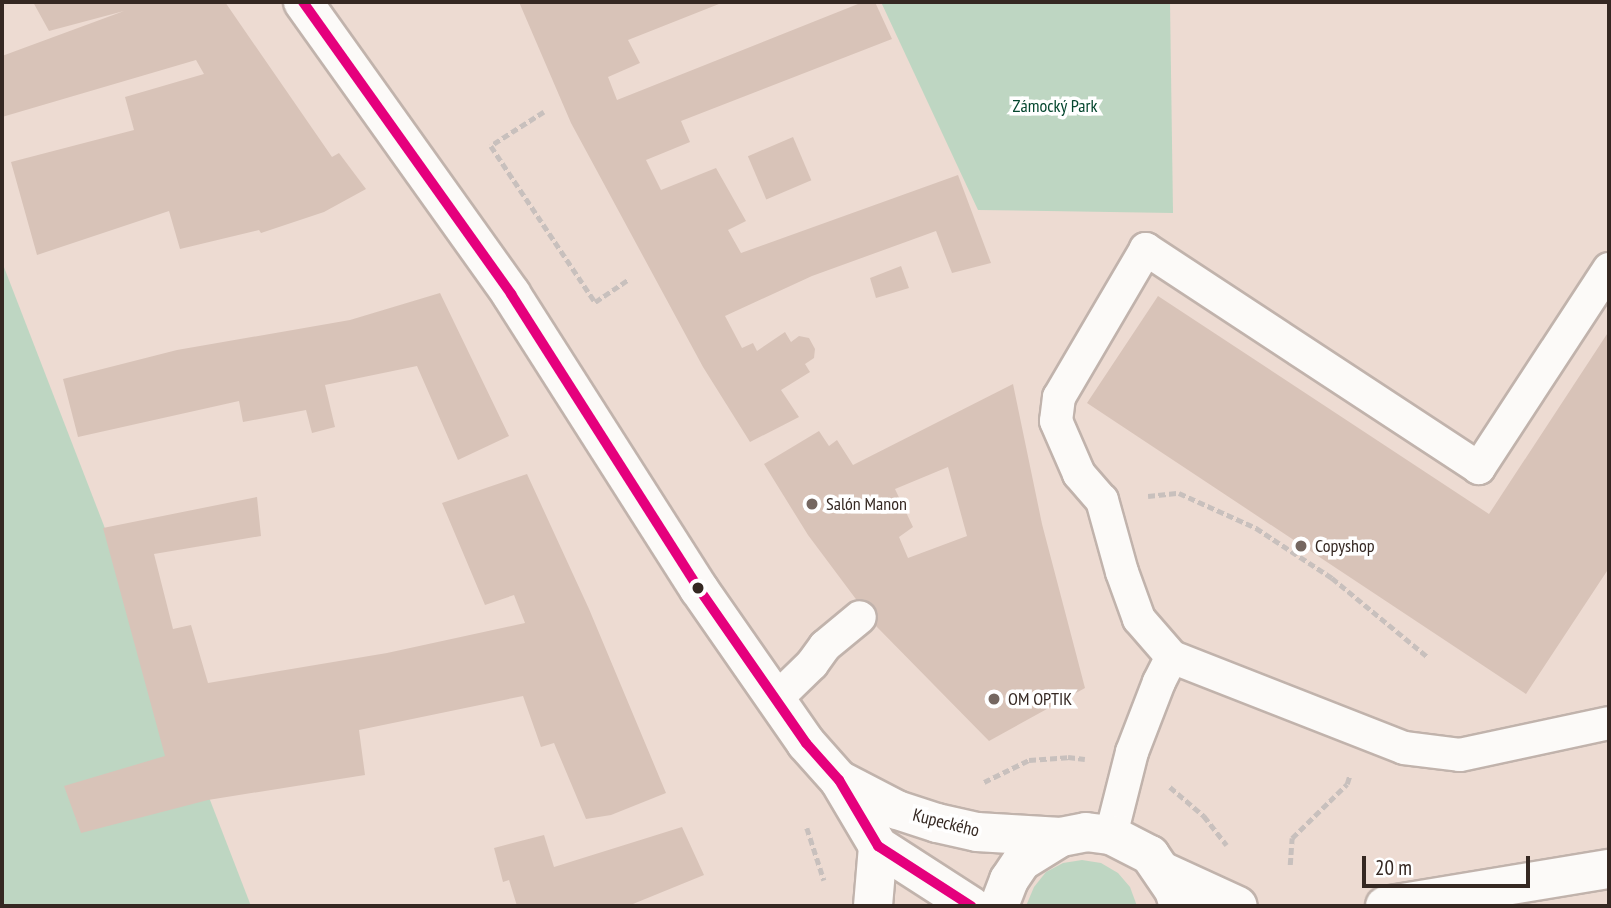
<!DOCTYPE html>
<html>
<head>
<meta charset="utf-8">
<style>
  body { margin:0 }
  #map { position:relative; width:1611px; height:908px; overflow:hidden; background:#eddbd2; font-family:"PT Sans Narrow",sans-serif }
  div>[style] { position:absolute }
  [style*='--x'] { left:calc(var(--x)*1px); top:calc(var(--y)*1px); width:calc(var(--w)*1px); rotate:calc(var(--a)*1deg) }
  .green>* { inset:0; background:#bed6c2 }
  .building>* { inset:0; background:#d8c3b8; transform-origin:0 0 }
  .path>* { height:4.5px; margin-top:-2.25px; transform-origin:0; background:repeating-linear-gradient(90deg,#c8c0bd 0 7px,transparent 0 10.5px) }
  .roads { filter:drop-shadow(2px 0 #c1b3ac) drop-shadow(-2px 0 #c1b3ac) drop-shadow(0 2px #c1b3ac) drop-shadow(0 -2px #c1b3ac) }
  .service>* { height:32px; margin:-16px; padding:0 16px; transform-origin:16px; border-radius:16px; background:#fcfaf8 }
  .minor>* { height:38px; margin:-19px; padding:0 19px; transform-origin:19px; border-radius:19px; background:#fcfaf8 }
  .bus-1>* { height:10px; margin:-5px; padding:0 5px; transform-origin:5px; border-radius:5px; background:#e5007d }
  .dots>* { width:19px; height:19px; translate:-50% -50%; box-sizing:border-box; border:4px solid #fff; border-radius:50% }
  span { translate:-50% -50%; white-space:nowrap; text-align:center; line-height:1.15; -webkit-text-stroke:7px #fff; paint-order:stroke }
  .park-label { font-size:18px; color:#05472f }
  .poi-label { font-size:18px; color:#352822 }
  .left { translate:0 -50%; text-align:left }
  .street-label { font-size:18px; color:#352822 }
  .frame { position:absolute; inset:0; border:4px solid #352822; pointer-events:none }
  .scale { position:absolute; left:1362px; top:856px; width:168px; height:32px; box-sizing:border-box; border:4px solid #352822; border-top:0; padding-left:9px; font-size:21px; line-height:24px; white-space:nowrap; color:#352822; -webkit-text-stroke:5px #fff; paint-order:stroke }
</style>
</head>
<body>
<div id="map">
  <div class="green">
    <div style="clip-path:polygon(881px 2px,1170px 2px,1173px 213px,978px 210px)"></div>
    <div style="clip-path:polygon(2px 262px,251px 906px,2px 906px)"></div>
    <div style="clip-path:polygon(1082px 860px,1101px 863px,1118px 873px,1130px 887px,1137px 906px,1026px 906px,1034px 887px,1046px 872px,1063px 863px)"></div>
  </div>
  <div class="building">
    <div style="clip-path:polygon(33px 2px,225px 2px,332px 157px,339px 153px,366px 189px,324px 212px,261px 233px,259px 230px,180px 249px,169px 211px,37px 255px,11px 162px,134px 130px,125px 97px,204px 74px,196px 60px,2px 117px,2px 56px,124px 11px,49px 31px)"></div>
    <div style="clip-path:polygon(519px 2px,724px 2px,628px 40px,640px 63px,608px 77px,617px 100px,863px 2px,875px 2px,892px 39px,681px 121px,690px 142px,646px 160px,661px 190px,716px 168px,746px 221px,728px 230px,741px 253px,958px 175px,991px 263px,952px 273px,936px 231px,812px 276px,725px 316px,742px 348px,753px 343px,757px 351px,785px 332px,791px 342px,799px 336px,809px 338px,815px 349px,814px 358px,805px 364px,810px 372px,781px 390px,799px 417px,750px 442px,703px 367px,571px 123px)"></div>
    <div style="left:793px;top:137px;width:47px;height:49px;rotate:67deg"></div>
    <div style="clip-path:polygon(901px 266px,909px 288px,876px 298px,870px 278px)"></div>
    <div style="clip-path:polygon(440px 293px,509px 436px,458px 460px,417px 366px,325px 385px,335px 427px,312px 433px,306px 410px,243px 422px,239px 401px,78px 437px,63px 379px,177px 350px,350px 320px)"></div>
    <div style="clip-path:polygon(1158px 296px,1489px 514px,1609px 331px,1609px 568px,1526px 694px,1087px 403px)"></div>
    <div style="clip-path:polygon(evenodd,1013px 384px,1042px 524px,1085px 688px,989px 741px,876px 626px,808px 535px,764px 464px,819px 431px,829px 446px,837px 440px,853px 465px,1013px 384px,948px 467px,967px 536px,908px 558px,899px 537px,913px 527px,895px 489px,948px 467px)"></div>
    <div style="clip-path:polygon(527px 474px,589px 609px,666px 793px,611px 815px,586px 819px,554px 743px,541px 747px,523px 696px,359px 730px,365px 775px,208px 800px,81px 833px,64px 786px,165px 756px,103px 528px,257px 497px,261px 536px,154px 554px,173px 629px,191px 625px,208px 683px,387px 653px,525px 623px,514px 595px,485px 605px,442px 503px)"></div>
    <div style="clip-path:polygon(682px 827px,704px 875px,628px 906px,517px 906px,509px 880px,503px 882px,494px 848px,544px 835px,554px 867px)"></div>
  </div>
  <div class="path">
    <div style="--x:544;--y:112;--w:63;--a:147.3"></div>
    <div style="--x:491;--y:146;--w:187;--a:56.3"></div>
    <div style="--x:595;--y:302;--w:41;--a:-34.1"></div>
    <div style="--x:1148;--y:496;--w:31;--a:-6"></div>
    <div style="--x:1179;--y:493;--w:85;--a:24.4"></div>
    <div style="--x:1256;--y:528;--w:91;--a:33.3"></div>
    <div style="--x:1332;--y:578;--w:124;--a:39.5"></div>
    <div style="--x:1295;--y:554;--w:10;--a:-53"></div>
    <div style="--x:984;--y:782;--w:50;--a:-26.1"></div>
    <div style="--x:1029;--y:760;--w:39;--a:-4"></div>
    <div style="--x:1068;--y:757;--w:17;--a:7"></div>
    <div style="--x:1170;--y:787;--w:45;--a:40.5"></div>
    <div style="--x:1204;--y:816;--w:37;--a:52"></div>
    <div style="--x:807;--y:828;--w:55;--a:71.9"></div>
    <div style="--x:1290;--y:865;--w:27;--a:-86"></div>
    <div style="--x:1292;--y:838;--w:77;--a:-44.5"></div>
    <div style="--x:1347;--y:784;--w:10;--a:-73"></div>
  </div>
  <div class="roads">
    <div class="service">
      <div style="--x:1609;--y:269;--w:238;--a:123.2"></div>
      <div style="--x:1479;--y:468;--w:399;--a:-146.7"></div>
      <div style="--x:1146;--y:249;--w:172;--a:120.4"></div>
      <div style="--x:1059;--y:397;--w:24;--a:97"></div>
      <div style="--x:1056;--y:421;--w:58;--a:66.5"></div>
      <div style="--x:1079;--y:474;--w:35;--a:49"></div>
      <div style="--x:1102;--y:500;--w:75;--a:74.5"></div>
      <div style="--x:1122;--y:572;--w:50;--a:70.1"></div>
      <div style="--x:1139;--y:619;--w:50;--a:49"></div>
      <div style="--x:1172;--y:657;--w:249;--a:21.4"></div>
      <div style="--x:1404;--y:748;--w:56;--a:7.1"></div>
      <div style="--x:1460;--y:755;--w:152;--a:-12.1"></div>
      <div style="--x:775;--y:700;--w:52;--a:-44.2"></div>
      <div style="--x:812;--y:664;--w:22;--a:-54"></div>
      <div style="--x:825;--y:646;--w:45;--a:-39.6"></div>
      <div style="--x:1111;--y:835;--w:86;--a:-75.8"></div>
      <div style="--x:1132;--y:752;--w:75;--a:-68.9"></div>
      <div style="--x:1159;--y:682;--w:28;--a:-63"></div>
    </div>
    <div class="minor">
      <div style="--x:303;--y:2;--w:359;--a:54.5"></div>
      <div style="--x:511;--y:294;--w:350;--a:57.5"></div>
      <div style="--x:699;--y:589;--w:188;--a:55.2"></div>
      <div style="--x:806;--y:743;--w:50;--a:48.3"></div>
      <div style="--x:839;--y:780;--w:77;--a:59.4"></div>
      <div style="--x:878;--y:846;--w:111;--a:32.8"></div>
      <div style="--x:839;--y:780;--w:65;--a:27.3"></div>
      <div style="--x:897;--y:810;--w:42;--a:18"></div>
      <div style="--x:937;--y:823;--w:41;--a:12.7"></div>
      <div style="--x:977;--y:832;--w:84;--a:3.4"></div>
      <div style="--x:1164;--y:872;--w:81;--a:24.7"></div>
      <div style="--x:873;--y:906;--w:60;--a:-85.2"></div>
      <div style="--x:999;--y:906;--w:28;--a:-69"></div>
      <div style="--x:1009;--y:880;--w:23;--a:-56"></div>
      <div style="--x:1022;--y:861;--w:46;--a:-31.6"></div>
      <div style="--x:1061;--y:837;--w:25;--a:-11"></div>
      <div style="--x:1086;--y:832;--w:25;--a:7"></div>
      <div style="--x:1111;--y:835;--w:44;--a:27.1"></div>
      <div style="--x:1150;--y:855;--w:42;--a:55.6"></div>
      <div style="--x:1174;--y:890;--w:17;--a:73"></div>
      <div style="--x:1385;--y:906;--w:227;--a:-9.4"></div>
    </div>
  </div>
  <div class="bus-1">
    <div style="--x:303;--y:2;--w:359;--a:54.5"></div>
    <div style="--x:511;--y:294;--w:350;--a:57.5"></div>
    <div style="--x:699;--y:589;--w:188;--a:55.2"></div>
    <div style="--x:806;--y:743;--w:50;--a:48.3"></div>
    <div style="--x:839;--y:780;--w:77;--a:59.4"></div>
    <div style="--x:878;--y:846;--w:111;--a:32.8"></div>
  </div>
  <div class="dots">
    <div style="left:812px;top:504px;background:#756760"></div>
    <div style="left:1301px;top:546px;background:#756760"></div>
    <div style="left:698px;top:588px;background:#352822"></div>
    <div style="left:994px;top:699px;background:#756760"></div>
  </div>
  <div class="park-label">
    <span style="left:1055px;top:106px">Zámocký Park</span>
  </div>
  <div class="poi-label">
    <span class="left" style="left:826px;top:504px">Salón Manon</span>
    <span class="left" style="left:1315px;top:546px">Copyshop</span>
    <span class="left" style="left:1008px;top:699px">OM OPTIK</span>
  </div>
  <div class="street-label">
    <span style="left:946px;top:823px;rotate:14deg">Kupeckého</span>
  </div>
  <div class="frame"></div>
  <div class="scale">20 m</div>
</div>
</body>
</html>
